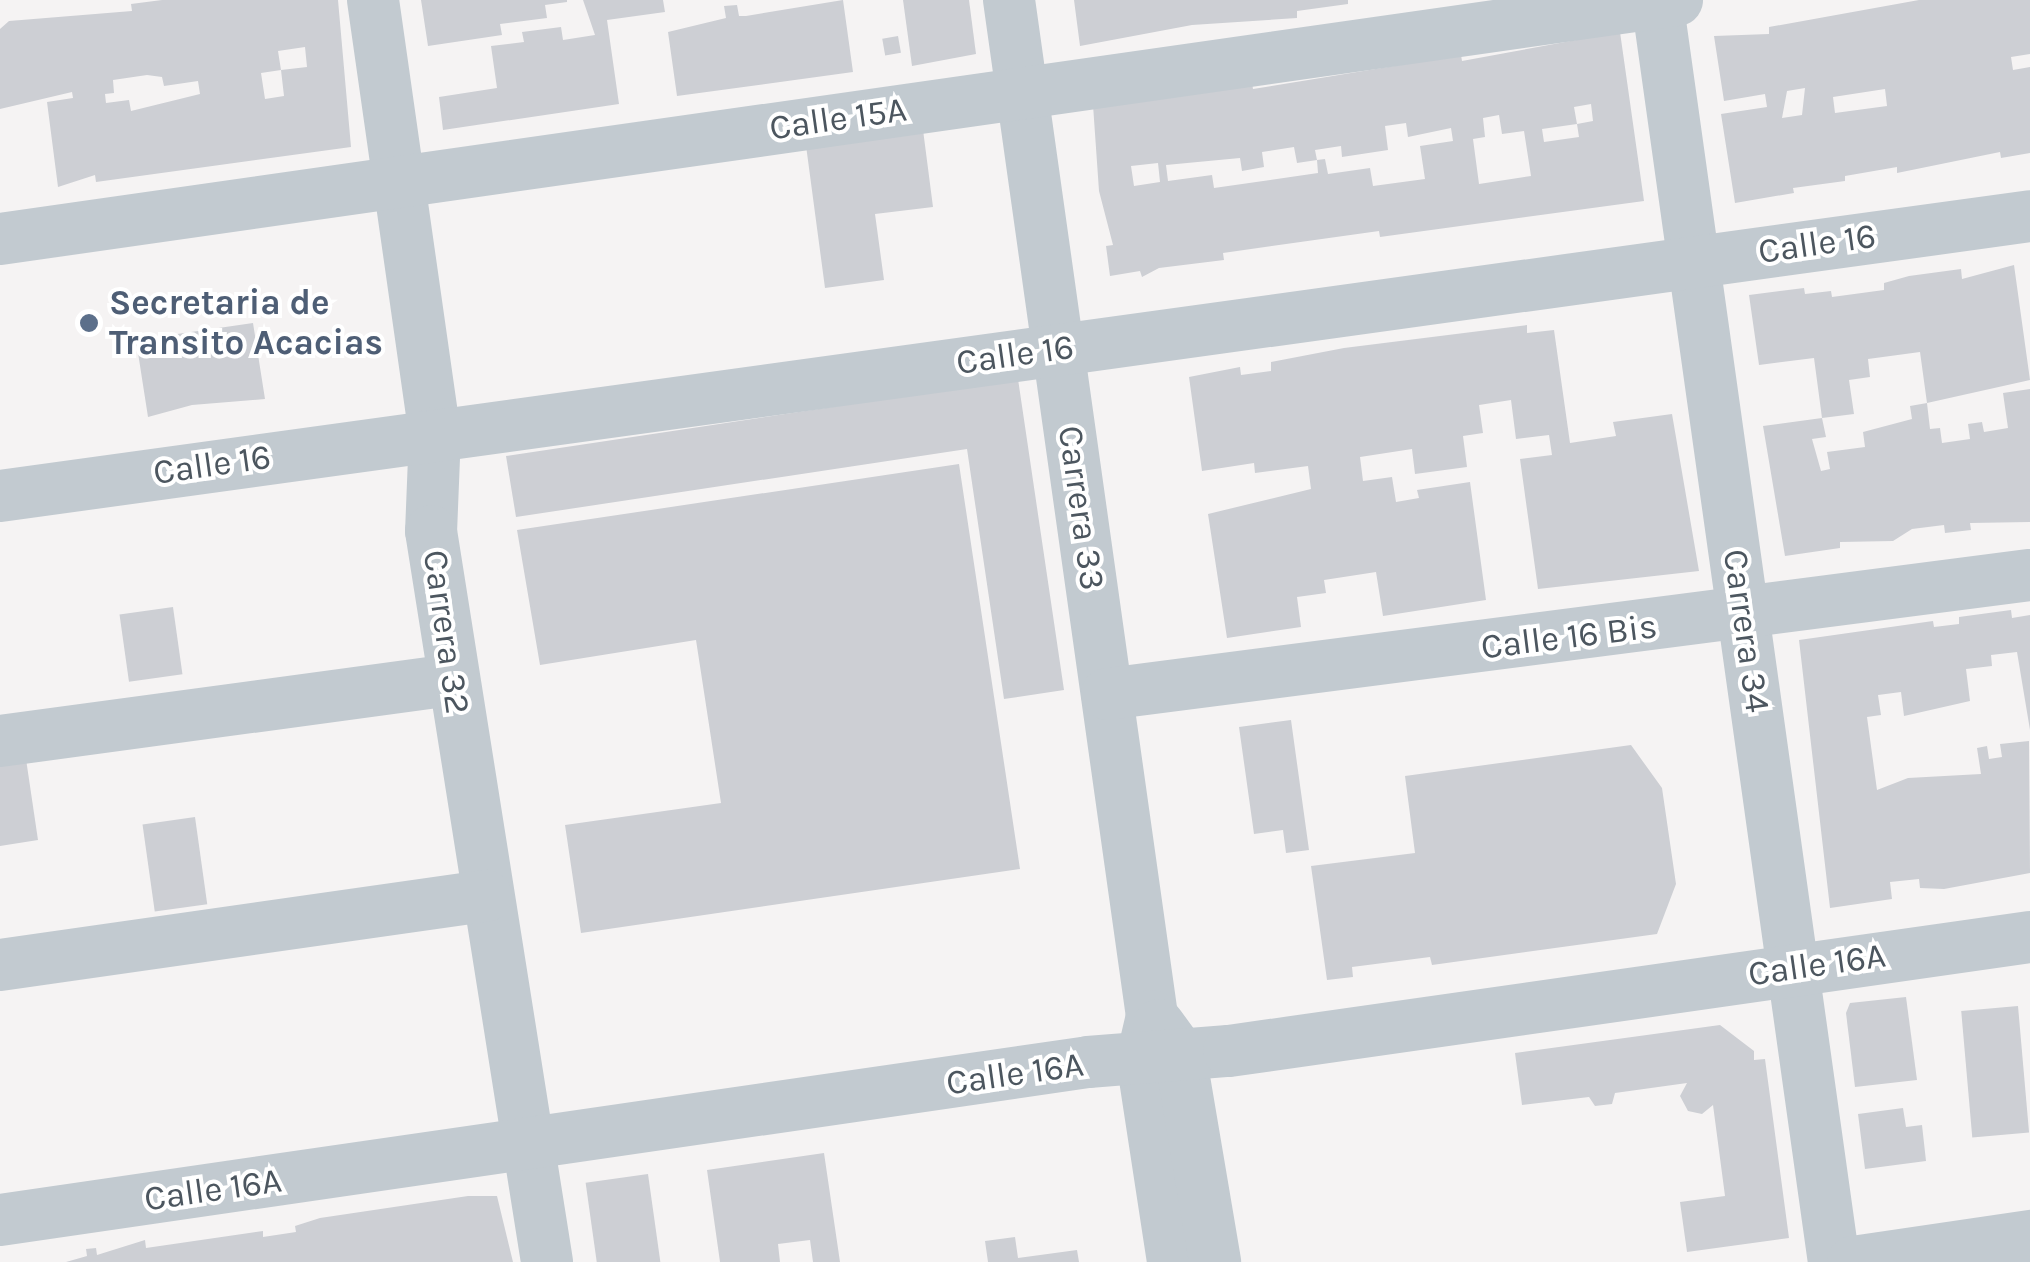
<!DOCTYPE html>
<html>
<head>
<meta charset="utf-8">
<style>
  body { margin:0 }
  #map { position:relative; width:2030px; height:1262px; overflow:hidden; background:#f5f3f3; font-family:Karla,sans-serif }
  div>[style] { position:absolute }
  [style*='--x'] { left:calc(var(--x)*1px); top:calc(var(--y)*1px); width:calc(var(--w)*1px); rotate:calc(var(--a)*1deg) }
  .building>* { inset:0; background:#cdcfd4; transform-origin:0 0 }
  .minor>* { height:52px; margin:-26px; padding:0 26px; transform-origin:26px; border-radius:26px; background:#c2cad0 }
  .dots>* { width:28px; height:28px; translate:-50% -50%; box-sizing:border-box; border:5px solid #fff; border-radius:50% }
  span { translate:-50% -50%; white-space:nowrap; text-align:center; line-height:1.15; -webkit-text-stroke:8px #fff; paint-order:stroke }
  .street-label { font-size:35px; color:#4c565f }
  .service-label { font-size:35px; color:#4e5e75; font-weight:700 }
  .left { translate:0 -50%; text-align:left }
</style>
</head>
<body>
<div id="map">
  <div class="building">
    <div style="clip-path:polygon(evenodd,162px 0,338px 0,351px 147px,96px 182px,95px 175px,58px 187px,47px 102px,73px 98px,72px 92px,0 109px,0 29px,9px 21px,132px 11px,131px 4px,162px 0,305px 47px,307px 67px,281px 70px,278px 51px,305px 47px,162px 0,281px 70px,284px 96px,265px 99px,261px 73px,281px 70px,162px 0,147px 75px,162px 77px,164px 86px,198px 81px,200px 94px,131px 111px,129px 100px,106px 103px,105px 94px,114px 93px,113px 80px,147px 75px)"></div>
    <div style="clip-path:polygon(421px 0,567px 0,567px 2px,545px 5px,547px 18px,500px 24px,502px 35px,428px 46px)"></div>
    <div style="clip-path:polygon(583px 0,663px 0,665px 12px,607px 20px,619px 104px,443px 130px,439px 97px,497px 88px,491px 46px,524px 42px,522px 32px,561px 27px,563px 40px,595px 35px)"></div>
    <div style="clip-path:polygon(843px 0,853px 72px,677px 96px,668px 32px,726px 18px,724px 6px,737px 5px,739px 16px,746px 16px)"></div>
    <div style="clip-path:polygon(903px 0,969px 0,976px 54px,912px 66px)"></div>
    <div style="clip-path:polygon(1074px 0,1348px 0,1348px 4px,1297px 11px,1297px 18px,1192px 25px,1080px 46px)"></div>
    <div style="clip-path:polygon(evenodd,1919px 0,2030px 0,2030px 54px,2011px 57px,2013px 70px,2030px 67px,2030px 153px,2001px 158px,2000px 152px,1897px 173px,1897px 167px,1845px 176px,1845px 181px,1793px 188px,1794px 193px,1735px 203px,1721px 114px,1767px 107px,1765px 94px,1724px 101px,1714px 36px,1769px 34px,1769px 27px,1919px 0,1805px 88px,1802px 115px,1782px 118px,1787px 91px,1805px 88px,1919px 0,1885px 89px,1887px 106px,1835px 113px,1833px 97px,1885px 89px)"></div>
    <div style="clip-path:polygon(evenodd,1620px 32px,1644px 201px,1380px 237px,1379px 231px,1223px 253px,1224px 260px,1159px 268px,1142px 277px,1140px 271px,1110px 276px,1106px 246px,1113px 245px,1099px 191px,1093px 105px,1252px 83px,1253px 89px,1461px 55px,1462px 61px,1620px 32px,1591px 104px,1593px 121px,1577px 124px,1579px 137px,1544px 142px,1542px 129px,1577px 124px,1574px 107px,1591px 104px,1620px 32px,1499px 115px,1502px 134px,1524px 131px,1531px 176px,1479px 184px,1473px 139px,1485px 137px,1483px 118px,1499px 115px,1620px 32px,1406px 123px,1408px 137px,1451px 128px,1453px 141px,1420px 146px,1425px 179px,1373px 186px,1370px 168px,1328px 174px,1325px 159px,1317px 160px,1315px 150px,1341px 146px,1342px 157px,1388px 150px,1385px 126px,1406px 123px,1620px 32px,1294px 147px,1297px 163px,1317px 160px,1318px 173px,1214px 188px,1212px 175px,1168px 181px,1166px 165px,1240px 158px,1242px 171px,1264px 167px,1262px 152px,1294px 147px,1620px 32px,1158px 163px,1160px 182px,1134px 186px,1131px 166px,1158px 163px)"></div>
    <div style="left:898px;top:36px;width:17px;height:16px;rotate:80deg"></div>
    <div style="clip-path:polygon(922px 122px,933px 207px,875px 214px,884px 280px,825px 288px,805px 138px)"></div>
    <div style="clip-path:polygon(2014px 265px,2030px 380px,1927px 403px,1930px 429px,1940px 428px,1942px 443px,1970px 439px,1968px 424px,1982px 422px,1984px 432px,2008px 428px,2003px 393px,2030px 389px,2030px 522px,1970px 523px,1971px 530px,1945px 533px,1944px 525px,1912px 529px,1893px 541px,1840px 542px,1840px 548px,1785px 556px,1763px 426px,1822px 418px,1826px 437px,1812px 439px,1821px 471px,1830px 469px,1827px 452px,1865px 447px,1863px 432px,1912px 419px,1910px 406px,1927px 403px,1920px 352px,1868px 359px,1870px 377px,1849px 380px,1854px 414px,1822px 418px,1814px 358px,1759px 365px,1749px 295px,1804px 288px,1805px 294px,1831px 291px,1832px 297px,1884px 290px,1884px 283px,1909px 276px,1961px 269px,1962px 279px)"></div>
    <div style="clip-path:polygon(253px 323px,265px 399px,192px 405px,148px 417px,136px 340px)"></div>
    <div style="clip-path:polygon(1527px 325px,1527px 333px,1554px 330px,1570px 443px,1616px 436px,1613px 422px,1672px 414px,1699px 571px,1538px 589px,1520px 459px,1552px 455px,1549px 435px,1516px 439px,1511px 400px,1479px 405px,1483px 433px,1463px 436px,1467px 467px,1415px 474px,1412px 449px,1360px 457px,1363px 481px,1392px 477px,1396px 502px,1419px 498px,1417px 490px,1470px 482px,1486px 600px,1383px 616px,1376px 572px,1324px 580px,1326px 593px,1297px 597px,1301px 627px,1227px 638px,1208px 514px,1311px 489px,1308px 466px,1255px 473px,1254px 463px,1202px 471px,1189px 377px,1240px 367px,1241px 375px,1271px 371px,1271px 362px,1344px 348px)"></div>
    <div style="clip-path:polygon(1018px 379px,1064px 690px,1004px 699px,967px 449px,516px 517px,506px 456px)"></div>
    <div style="clip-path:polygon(959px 464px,1020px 869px,581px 933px,565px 825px,721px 803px,696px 640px,540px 665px,517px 530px)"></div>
    <div style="left:173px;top:607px;width:68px;height:54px;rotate:82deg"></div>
    <div style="clip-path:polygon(2011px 610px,2012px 618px,2030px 615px,2030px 730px,2017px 652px,1991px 655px,1992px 666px,1966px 669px,1970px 701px,1904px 716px,1901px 692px,1878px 695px,1881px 715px,1867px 717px,1877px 790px,1908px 778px,1981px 774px,1977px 748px,1987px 746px,1989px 759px,2002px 757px,2000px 744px,2029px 741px,2030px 873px,1944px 889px,1920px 888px,1919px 879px,1890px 882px,1892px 899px,1830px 908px,1799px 640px,1933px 621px,1934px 627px,1959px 624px,1959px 617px)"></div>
    <div style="clip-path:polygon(1291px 720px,1309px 850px,1286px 853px,1283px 830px,1254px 834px,1239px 727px)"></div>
    <div style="clip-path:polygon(1631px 745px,1662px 788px,1676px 884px,1657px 934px,1432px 965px,1430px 957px,1352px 967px,1353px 977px,1327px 980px,1311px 866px,1415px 853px,1405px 776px)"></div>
    <div style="clip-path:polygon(26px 759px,38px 840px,0 846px,0 763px)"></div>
    <div style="left:195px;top:817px;width:88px;height:53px;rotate:82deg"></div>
    <div style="clip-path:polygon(1906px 997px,1917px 1080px,1855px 1087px,1846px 1013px,1850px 1003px)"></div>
    <div style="left:2018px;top:1006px;width:127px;height:57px;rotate:85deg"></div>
    <div style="clip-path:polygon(1720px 1025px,1754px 1051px,1754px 1060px,1765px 1059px,1789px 1238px,1687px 1252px,1680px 1202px,1725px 1196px,1713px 1105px,1702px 1114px,1688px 1111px,1680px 1096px,1687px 1083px,1615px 1093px,1612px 1104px,1595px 1106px,1589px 1097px,1522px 1105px,1515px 1053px)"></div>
    <div style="clip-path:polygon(1903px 1108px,1906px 1127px,1922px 1125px,1926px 1161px,1865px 1169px,1858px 1114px)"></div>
    <div style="clip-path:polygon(824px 1153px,840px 1262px,813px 1262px,810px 1240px,778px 1244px,780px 1262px,720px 1262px,707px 1170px)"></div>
    <div style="left:648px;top:1174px;width:89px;height:63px;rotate:82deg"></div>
    <div style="clip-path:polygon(468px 1196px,497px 1196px,513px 1262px,66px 1262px,87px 1256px,86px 1249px,96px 1248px,97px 1255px,145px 1240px,146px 1248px,263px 1231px,263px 1237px,296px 1232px,295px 1226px,320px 1218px)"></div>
    <div style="clip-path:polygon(1015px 1237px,1018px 1258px,1077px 1250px,1079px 1262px,988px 1262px,985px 1241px)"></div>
  </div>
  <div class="minor">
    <div style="--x:373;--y:0;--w:437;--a:81.9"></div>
    <div style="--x:435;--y:433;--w:98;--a:92.3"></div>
    <div style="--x:431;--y:531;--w:740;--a:80.98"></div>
    <div style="--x:1009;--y:0;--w:1026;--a:81.99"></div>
    <div style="--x:1152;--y:1016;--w:44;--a:103.1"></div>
    <div style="--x:1142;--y:1059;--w:205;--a:81.3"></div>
    <div style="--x:1657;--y:0;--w:1274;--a:82.02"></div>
    <div style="--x:0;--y:239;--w:1694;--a:-8.11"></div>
    <div style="--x:0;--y:496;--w:2049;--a:-7.85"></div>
    <div style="--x:1107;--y:694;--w:931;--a:-7.35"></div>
    <div style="--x:0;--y:741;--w:457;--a:-7.7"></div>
    <div style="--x:0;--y:965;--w:491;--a:-8.1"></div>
    <div style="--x:1159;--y:1025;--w:36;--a:54"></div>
    <div style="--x:1180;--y:1054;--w:211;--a:80.4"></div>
    <div style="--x:0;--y:1220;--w:1099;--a:-8.26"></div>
    <div style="--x:1088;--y:1062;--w:141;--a:-4.5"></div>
    <div style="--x:1229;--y:1051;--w:809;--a:-8.1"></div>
    <div style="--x:1853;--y:1262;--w:179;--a:-8.4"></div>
  </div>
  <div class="dots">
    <div style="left:89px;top:323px;background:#5c6f8a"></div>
  </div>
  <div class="street-label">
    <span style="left:838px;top:119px;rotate:-8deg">Calle 15A</span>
    <span style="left:1817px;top:244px;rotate:-8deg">Calle 16</span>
    <span style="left:1015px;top:355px;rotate:-8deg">Calle 16</span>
    <span style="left:212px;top:465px;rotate:-8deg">Calle 16</span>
    <span style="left:1081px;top:508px;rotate:82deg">Carrera 33</span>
    <span style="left:1746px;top:631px;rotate:82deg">Carrera 34</span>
    <span style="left:446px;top:632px;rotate:82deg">Carrera 32</span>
    <span style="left:1569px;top:637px;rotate:-7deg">Calle 16 Bis</span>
    <span style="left:1817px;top:965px;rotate:-8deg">Calle 16A</span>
    <span style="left:1015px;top:1074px;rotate:-8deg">Calle 16A</span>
    <span style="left:213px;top:1190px;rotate:-8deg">Calle 16A</span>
  </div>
  <div class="service-label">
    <span class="left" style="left:109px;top:323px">Secretaria de<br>Transito Acacias</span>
  </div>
</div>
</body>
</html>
